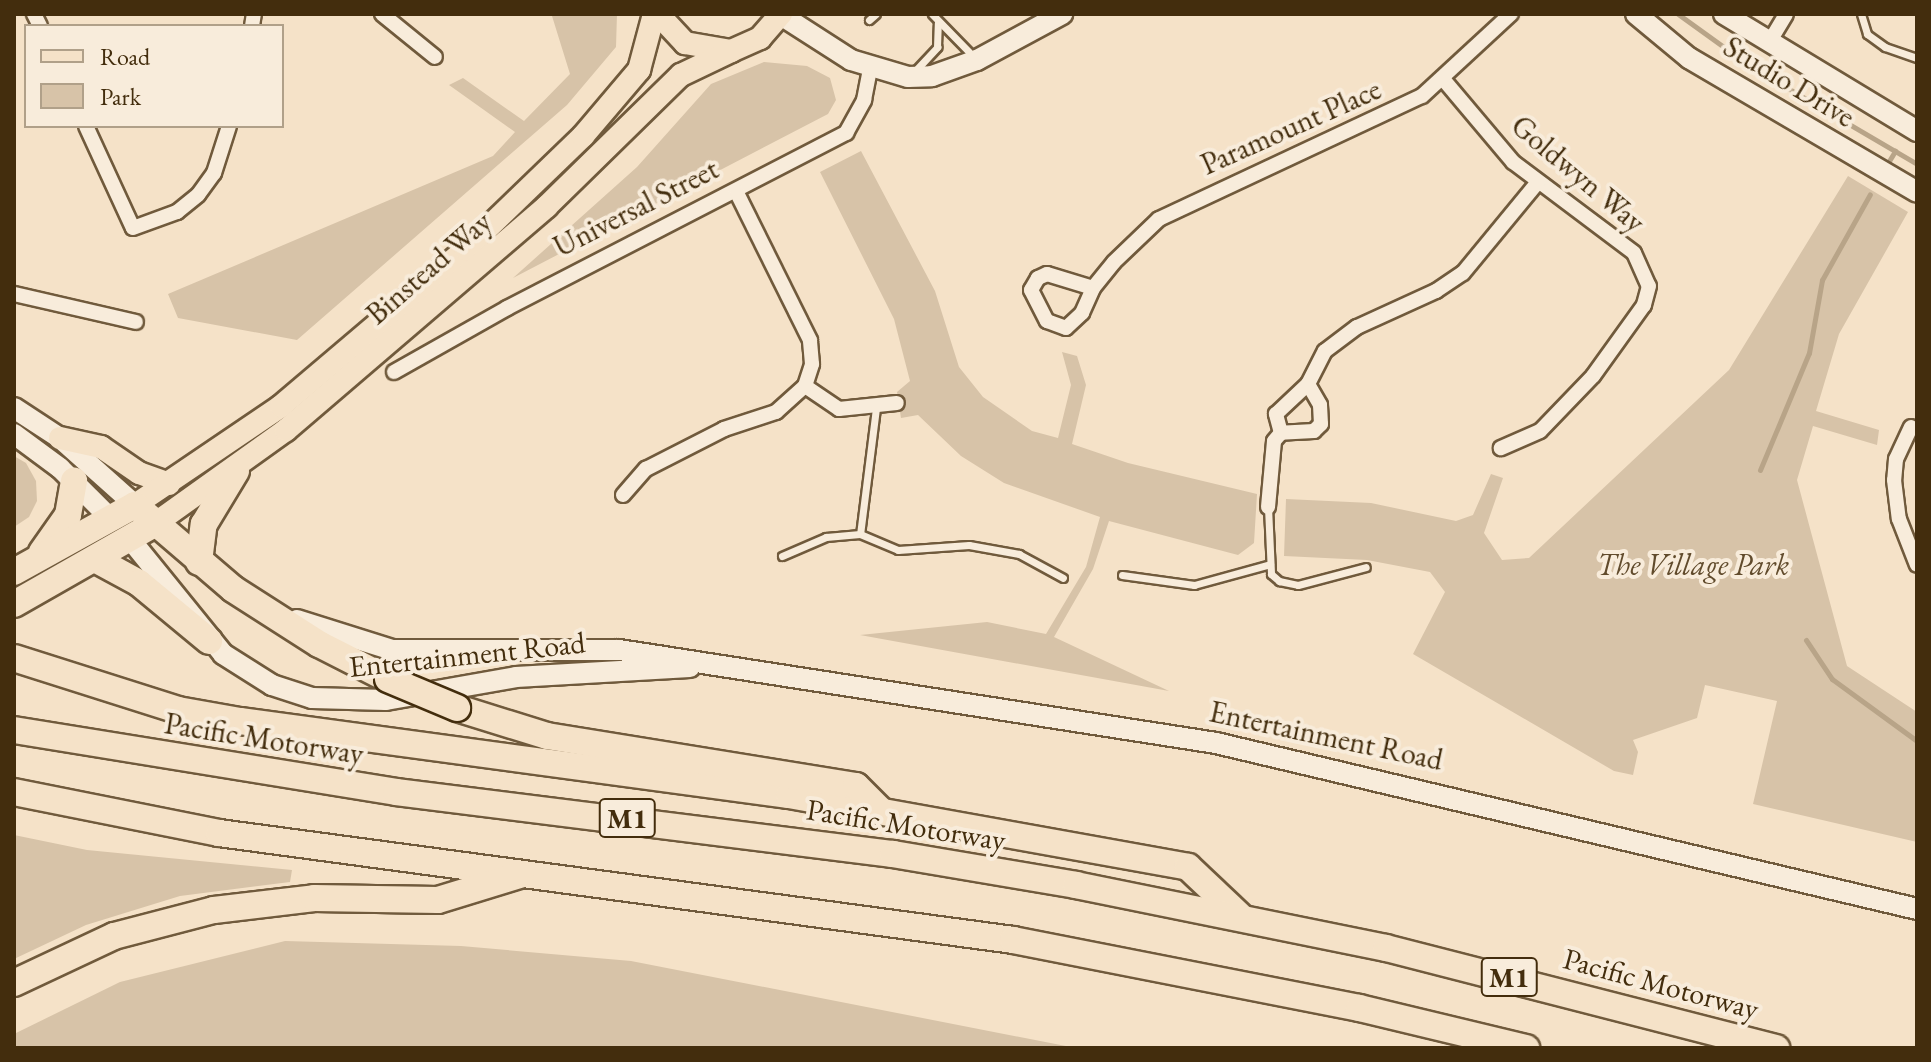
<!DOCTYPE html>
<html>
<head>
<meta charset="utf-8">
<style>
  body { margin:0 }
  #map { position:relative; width:1931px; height:1062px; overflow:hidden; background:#f5e2c8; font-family:"EB Garamond",serif }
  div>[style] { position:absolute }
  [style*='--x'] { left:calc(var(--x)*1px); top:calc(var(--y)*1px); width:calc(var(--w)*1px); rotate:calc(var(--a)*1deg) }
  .green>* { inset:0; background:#d7c3a8 }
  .stream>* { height:5px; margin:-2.5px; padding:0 2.5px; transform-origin:2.5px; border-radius:2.5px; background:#b8a488 }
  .roads { filter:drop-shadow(2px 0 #705a3c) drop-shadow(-2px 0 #705a3c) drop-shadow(0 2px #705a3c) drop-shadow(0 -2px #705a3c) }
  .lane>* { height:7px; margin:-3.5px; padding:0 3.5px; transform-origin:3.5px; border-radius:3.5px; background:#f8ecdb }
  .street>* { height:14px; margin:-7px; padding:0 7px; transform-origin:7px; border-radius:7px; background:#f8ecdb }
  .secondary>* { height:20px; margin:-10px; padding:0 10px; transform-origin:10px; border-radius:10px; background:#f8ecdb }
  .primary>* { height:22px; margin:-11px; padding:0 11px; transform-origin:11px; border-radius:11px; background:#f5e2c8 }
  .highway>* { height:26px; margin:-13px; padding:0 13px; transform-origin:13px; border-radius:13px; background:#f5e2c8 }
  .bridges { filter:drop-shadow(2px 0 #432d0d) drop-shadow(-2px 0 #432d0d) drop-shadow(0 2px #432d0d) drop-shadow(0 -2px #432d0d) }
  .highway-bridge>* { height:26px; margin:-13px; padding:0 13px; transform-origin:13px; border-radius:13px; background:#f5e2c8 }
  span { translate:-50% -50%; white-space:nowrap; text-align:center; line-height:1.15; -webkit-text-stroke:8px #f8ecdb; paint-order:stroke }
  .shield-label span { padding:2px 6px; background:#f8ecdb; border:2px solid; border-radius:6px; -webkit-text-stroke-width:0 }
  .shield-label { font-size:28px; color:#432d0d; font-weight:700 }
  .street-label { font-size:30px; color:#432d0d }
  .park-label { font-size:30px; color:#614b2c; font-style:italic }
  .frame { position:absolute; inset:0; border:16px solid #432d0d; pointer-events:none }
  .legend { position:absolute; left:24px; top:24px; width:260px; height:104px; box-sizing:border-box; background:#f8ecdb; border:2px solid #b0a089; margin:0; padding:10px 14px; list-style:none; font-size:24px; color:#432d0d }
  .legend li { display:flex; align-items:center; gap:16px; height:40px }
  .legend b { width:40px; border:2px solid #b0a089 }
</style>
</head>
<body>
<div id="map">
  <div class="green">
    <div style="clip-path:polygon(617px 14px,616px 47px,567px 105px,297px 340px,178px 318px,168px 294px,493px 156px,515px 132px,449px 85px,463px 78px,524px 121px,570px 74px,552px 16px)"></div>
    <div style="clip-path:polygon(764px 62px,807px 66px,830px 78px,836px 100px,828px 114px,513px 278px,637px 167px,711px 84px)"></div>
    <div style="clip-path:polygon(861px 151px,935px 291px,959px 367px,983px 397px,1032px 431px,1058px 438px,1071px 385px,1062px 352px,1077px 356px,1086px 385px,1072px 444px,1128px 463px,1257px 494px,1254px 543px,1238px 555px,1109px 521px,1093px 569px,1054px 637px,1169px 691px,860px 635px,987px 622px,1046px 634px,1086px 567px,1100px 517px,1004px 483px,961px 456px,918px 415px,901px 418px,897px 392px,910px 381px,894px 319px,820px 172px)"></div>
    <div style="clip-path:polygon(1848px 176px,1908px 212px,1839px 334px,1816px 411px,1879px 430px,1877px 445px,1813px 426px,1797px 480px,1847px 666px,1917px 712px,1917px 842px,1753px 804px,1777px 701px,1705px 685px,1697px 718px,1633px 740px,1638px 752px,1633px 775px,1614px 771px,1413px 654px,1445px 592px,1430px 572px,1367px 560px,1284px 556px,1286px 499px,1371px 503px,1456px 521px,1473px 515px,1491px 474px,1503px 478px,1484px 533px,1502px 560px,1529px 558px,1729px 370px)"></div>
    <div style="clip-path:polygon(14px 456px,26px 463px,36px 481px,37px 501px,29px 517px,14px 527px)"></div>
    <div style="clip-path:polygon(14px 835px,87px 850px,292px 870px,290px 882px,180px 896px,86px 925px,14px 959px)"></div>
    <div style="clip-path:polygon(285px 941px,461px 946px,631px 961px,1076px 1048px,14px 1048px,14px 1034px,120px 982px)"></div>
  </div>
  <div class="stream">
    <div style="--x:1678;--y:14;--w:89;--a:35.8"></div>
    <div style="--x:1750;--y:66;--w:194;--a:30.4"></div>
    <div style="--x:1889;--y:161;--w:12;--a:-59"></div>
    <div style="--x:1760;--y:470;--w:127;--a:-67.3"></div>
    <div style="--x:1809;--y:353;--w:74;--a:-79.9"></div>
    <div style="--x:1822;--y:280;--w:98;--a:-60.8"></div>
    <div style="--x:1806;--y:640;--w:47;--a:56.3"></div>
    <div style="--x:1832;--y:679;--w:105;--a:36.1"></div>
  </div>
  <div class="roads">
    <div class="lane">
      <div style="--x:932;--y:14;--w:62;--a:45.7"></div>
      <div style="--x:1861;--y:14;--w:21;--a:73"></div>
      <div style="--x:1867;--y:34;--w:22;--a:36"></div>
      <div style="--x:1885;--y:47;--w:34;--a:19"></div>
      <div style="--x:869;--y:20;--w:9;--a:-41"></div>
      <div style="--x:915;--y:71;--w:33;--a:-47"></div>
      <div style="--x:937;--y:47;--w:24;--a:-88"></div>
      <div style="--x:876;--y:408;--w:127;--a:97.2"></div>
      <div style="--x:860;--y:534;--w:41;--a:22.8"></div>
      <div style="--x:898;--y:550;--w:71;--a:-4"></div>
      <div style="--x:969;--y:545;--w:51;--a:10.2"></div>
      <div style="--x:1019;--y:554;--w:50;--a:28.6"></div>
      <div style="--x:1268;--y:507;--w:67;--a:87.4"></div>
      <div style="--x:1271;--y:574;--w:11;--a:41"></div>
      <div style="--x:1279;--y:581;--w:19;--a:12"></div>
      <div style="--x:1298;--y:585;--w:70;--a:-14.8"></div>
      <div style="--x:782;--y:556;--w:48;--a:-23.4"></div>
      <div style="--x:826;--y:537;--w:34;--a:-5"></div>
      <div style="--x:1122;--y:575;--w:73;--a:7.9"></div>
      <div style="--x:1194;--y:585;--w:79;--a:-15.4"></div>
    </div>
    <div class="street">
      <div style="--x:34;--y:14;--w:13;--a:63"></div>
      <div style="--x:382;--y:14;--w:68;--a:39.1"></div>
      <div style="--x:252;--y:26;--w:12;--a:-81"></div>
      <div style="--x:1770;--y:41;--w:31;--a:-59"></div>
      <div style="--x:1444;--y:80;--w:107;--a:49.9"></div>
      <div style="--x:1513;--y:162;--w:151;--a:36.9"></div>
      <div style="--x:1634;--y:253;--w:36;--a:66"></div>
      <div style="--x:1649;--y:286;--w:20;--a:105"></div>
      <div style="--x:1644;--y:305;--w:87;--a:125.7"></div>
      <div style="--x:1593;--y:376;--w:76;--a:133.9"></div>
      <div style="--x:1540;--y:431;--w:43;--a:156.4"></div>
      <div style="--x:86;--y:126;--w:112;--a:65.3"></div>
      <div style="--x:133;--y:228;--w:47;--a:-20"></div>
      <div style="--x:177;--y:212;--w:27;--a:-39"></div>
      <div style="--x:198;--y:195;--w:27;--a:-54"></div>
      <div style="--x:214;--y:173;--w:49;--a:-72.3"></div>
      <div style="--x:1093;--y:288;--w:48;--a:-163.1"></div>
      <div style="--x:1047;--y:274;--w:10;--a:156"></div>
      <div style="--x:1038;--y:278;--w:14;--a:120"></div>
      <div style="--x:1031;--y:290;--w:35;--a:63"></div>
      <div style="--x:1047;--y:321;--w:20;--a:20"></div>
      <div style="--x:1066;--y:328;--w:22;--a:-43"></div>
      <div style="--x:1082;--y:313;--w:27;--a:-66"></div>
      <div style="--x:1093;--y:288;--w:33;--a:-51"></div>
      <div style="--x:1114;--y:262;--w:62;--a:-43.7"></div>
      <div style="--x:1159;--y:219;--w:290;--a:-25.1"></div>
      <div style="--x:1422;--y:96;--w:121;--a:-42.7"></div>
      <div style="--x:14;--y:294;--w:125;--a:12.9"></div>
      <div style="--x:394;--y:372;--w:130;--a:-29.5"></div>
      <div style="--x:507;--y:308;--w:382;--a:-27.3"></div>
      <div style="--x:846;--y:133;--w:38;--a:-61"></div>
      <div style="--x:864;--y:100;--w:32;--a:-79"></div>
      <div style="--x:1308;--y:384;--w:24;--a:60"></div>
      <div style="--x:1320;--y:405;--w:19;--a:87"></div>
      <div style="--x:1321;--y:424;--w:10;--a:135"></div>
      <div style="--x:1314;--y:431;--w:33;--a:177"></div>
      <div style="--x:1281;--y:433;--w:20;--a:-105"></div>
      <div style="--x:1276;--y:414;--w:44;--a:-43.2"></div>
      <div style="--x:1308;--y:384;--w:37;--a:-63"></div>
      <div style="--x:1325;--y:351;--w:40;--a:-37"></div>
      <div style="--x:1357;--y:327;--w:87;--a:-24.5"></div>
      <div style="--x:1436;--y:291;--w:32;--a:-34"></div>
      <div style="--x:1463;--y:273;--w:118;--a:-50.5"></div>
      <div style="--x:805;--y:386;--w:41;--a:34.1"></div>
      <div style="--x:839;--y:409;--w:58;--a:-5.9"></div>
      <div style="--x:1911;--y:427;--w:35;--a:115"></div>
      <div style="--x:1896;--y:459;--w:21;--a:95"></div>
      <div style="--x:1894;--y:480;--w:39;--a:83"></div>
      <div style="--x:1899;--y:519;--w:49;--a:68.6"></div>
      <div style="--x:623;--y:495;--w:35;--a:-49"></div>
      <div style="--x:646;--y:469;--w:88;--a:-27.1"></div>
      <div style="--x:724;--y:429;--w:55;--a:-18.1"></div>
      <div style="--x:776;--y:412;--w:39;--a:-42"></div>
      <div style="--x:805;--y:386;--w:23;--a:-72"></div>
      <div style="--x:812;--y:364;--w:24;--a:-95"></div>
      <div style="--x:810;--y:340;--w:166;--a:-116.4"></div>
      <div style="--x:1268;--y:507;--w:66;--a:-84.8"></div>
      <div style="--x:1274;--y:441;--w:11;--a:-49"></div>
    </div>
    <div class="secondary">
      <div style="--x:1636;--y:14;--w:69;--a:39.7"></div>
      <div style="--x:1689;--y:58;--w:264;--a:30.4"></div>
      <div style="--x:1724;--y:14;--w:226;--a:31.2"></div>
      <div style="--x:781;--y:15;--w:83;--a:32.7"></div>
      <div style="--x:851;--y:60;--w:59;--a:16.6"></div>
      <div style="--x:908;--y:77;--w:24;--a:-2"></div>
      <div style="--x:932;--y:76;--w:48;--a:-19.6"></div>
      <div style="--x:977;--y:60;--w:97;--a:-28.4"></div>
      <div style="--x:14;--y:408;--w:55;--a:33.1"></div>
      <div style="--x:60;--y:438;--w:101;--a:41.8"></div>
      <div style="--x:14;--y:434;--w:57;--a:36.5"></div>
      <div style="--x:60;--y:468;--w:72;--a:45"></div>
      <div style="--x:130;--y:539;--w:148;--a:51"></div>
      <div style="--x:223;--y:654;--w:58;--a:32.3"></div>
      <div style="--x:272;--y:685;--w:42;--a:18"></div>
      <div style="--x:312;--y:698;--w:74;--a:1.5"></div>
      <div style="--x:386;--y:700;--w:132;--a:-10"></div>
      <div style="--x:516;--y:677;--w:174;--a:-3.3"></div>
      <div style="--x:297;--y:620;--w:100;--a:17.5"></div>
      <div style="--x:392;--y:650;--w:227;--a:0"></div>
      <div style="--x:619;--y:650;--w:604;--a:8.85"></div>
      <div style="--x:1216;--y:743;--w:720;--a:13.32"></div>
    </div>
    <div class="primary">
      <div style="--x:658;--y:14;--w:40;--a:47"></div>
      <div style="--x:685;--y:43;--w:47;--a:9.9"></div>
      <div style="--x:731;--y:51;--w:32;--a:-24"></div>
      <div style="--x:760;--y:38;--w:32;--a:-49"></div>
      <div style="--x:60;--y:438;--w:42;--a:12.4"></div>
      <div style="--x:101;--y:447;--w:46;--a:34.4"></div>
      <div style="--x:139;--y:473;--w:32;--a:20"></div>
      <div style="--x:135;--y:505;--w:176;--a:-34.1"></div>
      <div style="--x:281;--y:406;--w:243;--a:-40.3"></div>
      <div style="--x:466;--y:249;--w:163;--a:-44"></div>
      <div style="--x:583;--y:136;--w:87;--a:-49.7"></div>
      <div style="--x:639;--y:70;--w:58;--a:-75"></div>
      <div style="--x:156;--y:523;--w:160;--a:-35.6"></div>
      <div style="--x:286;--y:430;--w:343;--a:-40.6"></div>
      <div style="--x:546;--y:207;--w:189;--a:-44.4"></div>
      <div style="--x:681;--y:75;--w:55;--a:-25.6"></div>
    </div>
    <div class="highway">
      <div style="--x:42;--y:552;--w:45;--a:-54.9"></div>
      <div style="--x:68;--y:515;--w:35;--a:-80"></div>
      <div style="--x:95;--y:559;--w:50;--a:28.6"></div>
      <div style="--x:139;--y:583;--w:91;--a:39.6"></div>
      <div style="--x:199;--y:562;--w:38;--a:-83"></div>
      <div style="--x:204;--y:524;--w:62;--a:-58.9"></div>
      <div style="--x:14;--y:572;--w:138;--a:-29"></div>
      <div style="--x:135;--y:505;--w:129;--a:40.6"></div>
      <div style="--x:233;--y:589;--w:102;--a:32.6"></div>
      <div style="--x:319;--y:644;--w:77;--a:26.9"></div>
      <div style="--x:14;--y:604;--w:163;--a:-29.7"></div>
      <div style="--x:14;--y:658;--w:172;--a:17.6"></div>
      <div style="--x:178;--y:710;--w:63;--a:10.1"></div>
      <div style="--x:240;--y:721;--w:554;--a:7.68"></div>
      <div style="--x:789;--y:795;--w:405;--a:10.2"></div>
      <div style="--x:1188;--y:867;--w:70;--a:43.3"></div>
      <div style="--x:457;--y:708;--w:94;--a:17.3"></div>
      <div style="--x:547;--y:736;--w:313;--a:9.2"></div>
      <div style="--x:856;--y:786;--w:34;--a:45"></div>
      <div style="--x:14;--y:730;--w:387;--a:9.2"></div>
      <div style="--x:396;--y:792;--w:501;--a:7.11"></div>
      <div style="--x:893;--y:854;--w:186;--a:9.6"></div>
      <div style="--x:1076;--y:885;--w:316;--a:11.5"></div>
      <div style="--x:1386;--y:948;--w:403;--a:14.4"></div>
      <div style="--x:14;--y:792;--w:209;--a:11.3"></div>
      <div style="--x:219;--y:833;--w:801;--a:7.67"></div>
      <div style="--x:1013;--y:940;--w:353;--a:11.1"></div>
      <div style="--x:1359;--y:1008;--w:172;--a:13.5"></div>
      <div style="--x:14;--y:983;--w:110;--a:-25.2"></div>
      <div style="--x:114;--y:936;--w:103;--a:-14.6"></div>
      <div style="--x:214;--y:910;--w:101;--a:-6.8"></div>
      <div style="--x:314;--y:898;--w:124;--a:0.9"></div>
      <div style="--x:438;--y:900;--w:86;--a:-17"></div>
    </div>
  </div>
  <div class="bridges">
    <div class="highway-bridge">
      <div style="--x:388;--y:679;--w:75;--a:22.8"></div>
    </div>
  </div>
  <div class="shield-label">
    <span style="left:627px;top:818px">M1</span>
    <span style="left:1509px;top:977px">M1</span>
  </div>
  <div class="street-label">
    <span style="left:1789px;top:82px;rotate:31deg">Studio Drive</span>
    <span style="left:1291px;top:127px;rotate:-24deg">Paramount Place</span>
    <span style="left:1578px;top:174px;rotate:40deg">Goldwyn Way</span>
    <span style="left:636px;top:208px;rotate:-27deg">Universal Street</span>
    <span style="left:429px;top:268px;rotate:-41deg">Binstead Way</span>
    <span style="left:467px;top:655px;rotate:-6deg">Entertainment Road</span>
    <span style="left:1326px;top:736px;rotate:12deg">Entertainment Road</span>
    <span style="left:264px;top:739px;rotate:9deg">Pacific Motorway</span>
    <span style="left:906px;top:825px;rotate:9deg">Pacific Motorway</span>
    <span style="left:1661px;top:984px;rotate:15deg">Pacific Motorway</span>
  </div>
  <div class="park-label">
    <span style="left:1693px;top:565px">The Village Park</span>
  </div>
  <div class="frame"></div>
  <ul class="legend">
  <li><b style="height:10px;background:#f5e2c8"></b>Road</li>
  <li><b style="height:22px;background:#d7c3a8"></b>Park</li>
  </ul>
</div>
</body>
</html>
